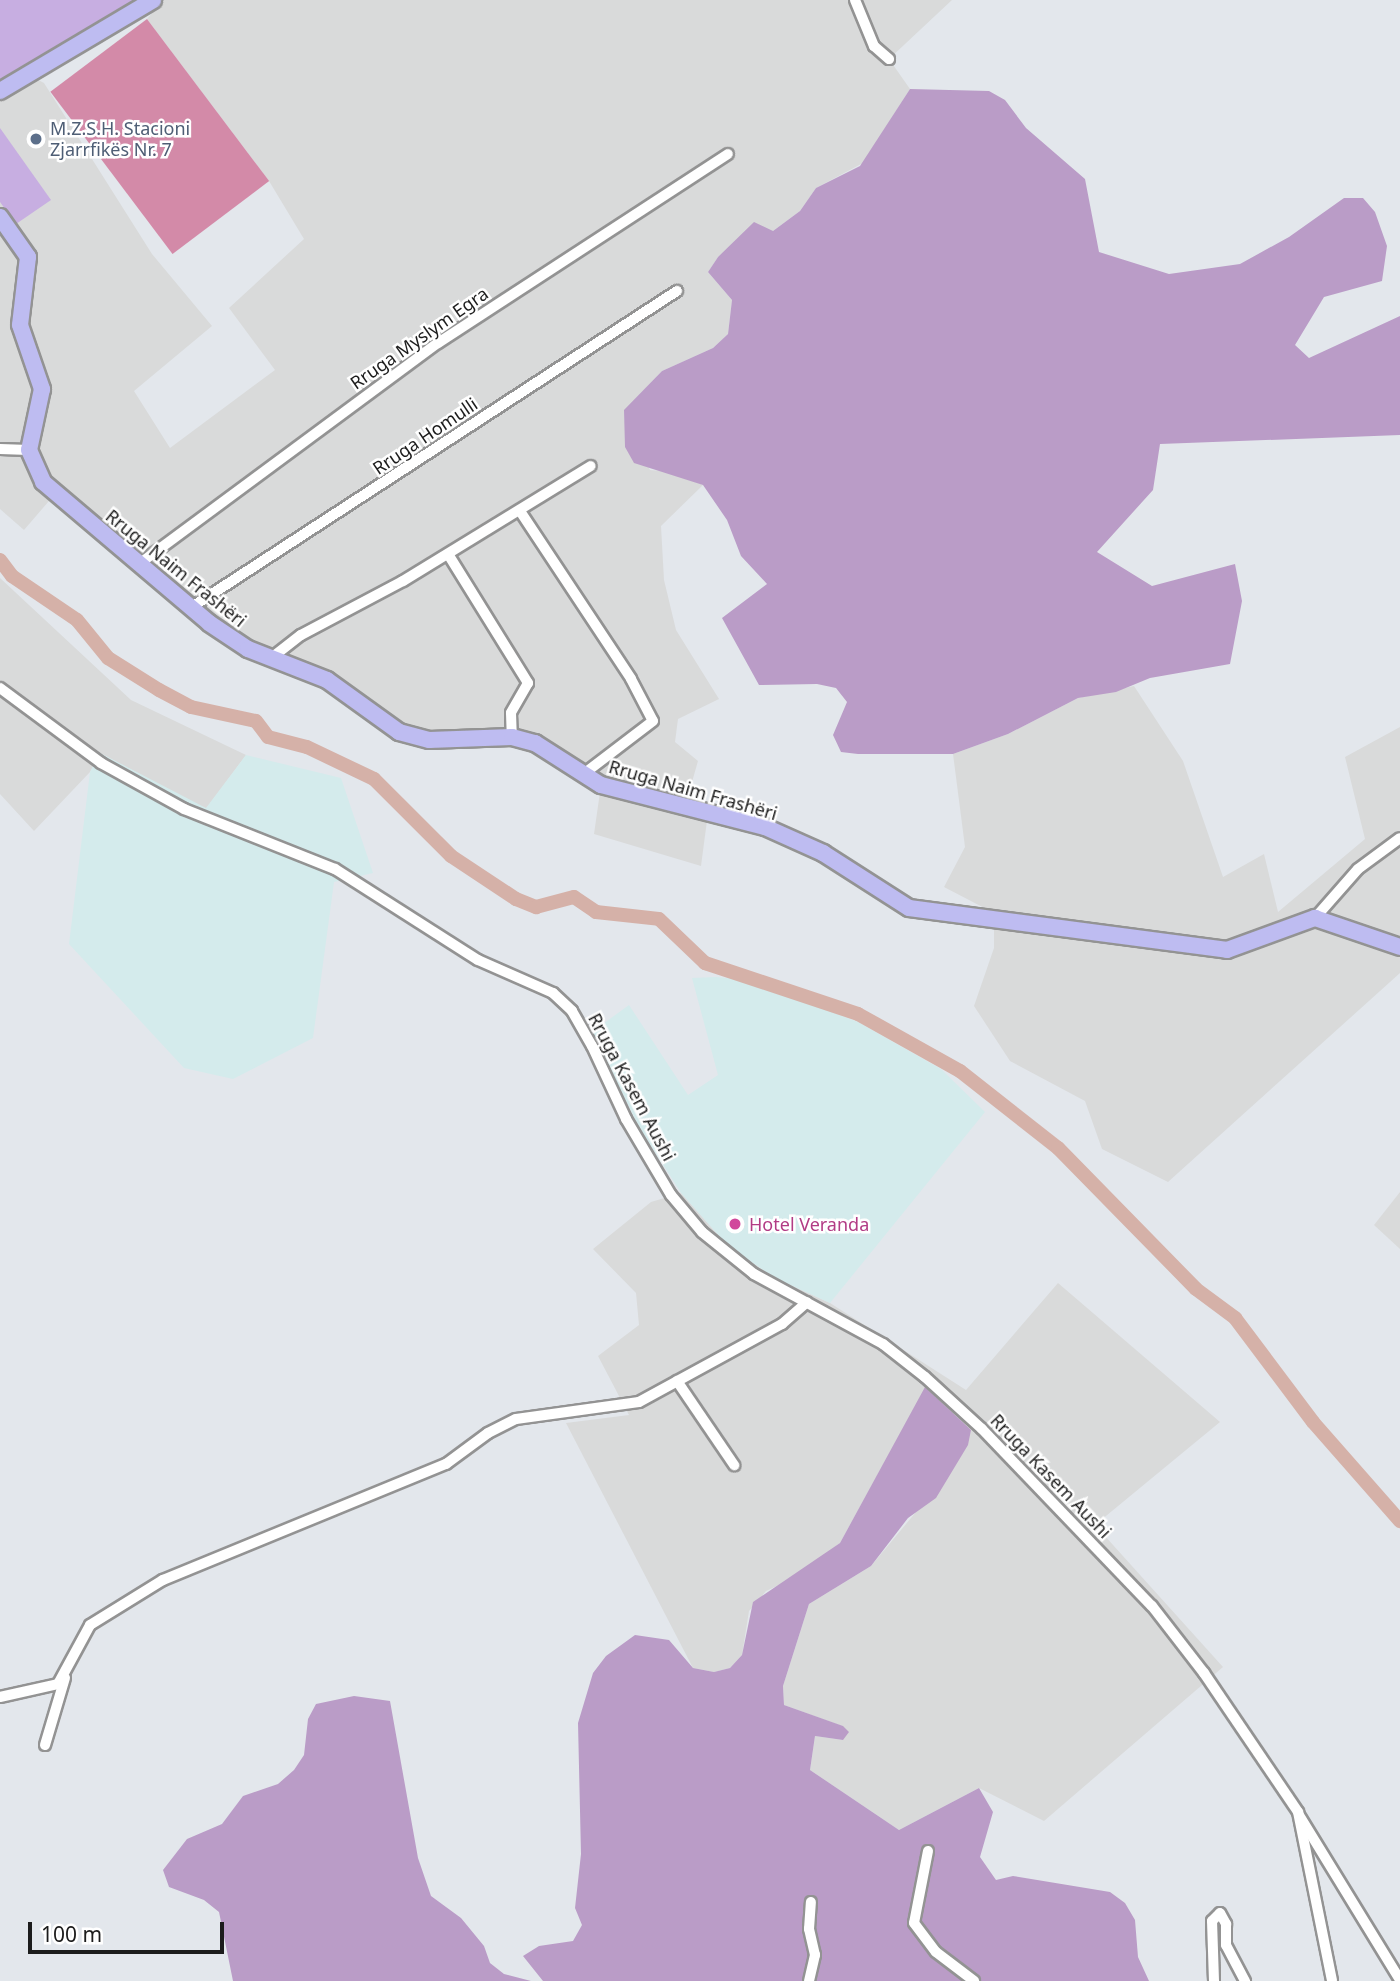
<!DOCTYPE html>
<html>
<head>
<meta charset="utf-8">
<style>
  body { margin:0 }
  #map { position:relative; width:1400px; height:1981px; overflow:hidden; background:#e3e7ec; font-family:"Noto Sans",sans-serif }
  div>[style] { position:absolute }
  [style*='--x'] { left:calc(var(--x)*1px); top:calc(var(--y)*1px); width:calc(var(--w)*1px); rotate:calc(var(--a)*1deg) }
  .residential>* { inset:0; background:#d9dada }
  .commercial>* { inset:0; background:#d4ebec }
  .grass>* { inset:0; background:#c7aee1 }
  .forest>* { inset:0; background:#ba9cc7 }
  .pitch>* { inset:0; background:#d38aa8; transform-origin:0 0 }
  .canal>* { height:14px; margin:-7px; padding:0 7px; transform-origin:7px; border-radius:7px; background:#d5b1a8 }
  .roads { filter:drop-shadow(2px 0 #939393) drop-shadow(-2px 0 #939393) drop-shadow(0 2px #939393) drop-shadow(0 -2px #939393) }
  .street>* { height:10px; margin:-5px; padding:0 5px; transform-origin:5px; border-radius:5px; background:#fff }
  .secondary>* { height:16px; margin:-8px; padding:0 8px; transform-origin:8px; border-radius:8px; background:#bebcf1 }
  .dots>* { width:19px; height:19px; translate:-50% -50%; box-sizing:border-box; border:4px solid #fff; border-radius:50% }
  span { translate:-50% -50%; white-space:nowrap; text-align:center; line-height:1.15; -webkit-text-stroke:5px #fff; paint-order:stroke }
  .service-label { font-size:18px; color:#4e5e75 }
  .left { translate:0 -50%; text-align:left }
  .street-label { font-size:18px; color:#1c1c1c }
  .hotel-label { font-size:18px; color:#b23c85 }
  .scale { position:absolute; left:28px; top:1922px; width:196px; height:32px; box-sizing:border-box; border:4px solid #1c1c1c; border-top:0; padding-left:9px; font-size:21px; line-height:24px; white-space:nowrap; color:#1c1c1c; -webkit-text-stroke:5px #fff; paint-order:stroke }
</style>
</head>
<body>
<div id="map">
  <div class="residential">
    <div style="clip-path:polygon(163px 0,952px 0,889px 59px,910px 89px,863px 163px,816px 188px,800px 211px,773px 231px,744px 235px,718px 257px,708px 272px,732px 300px,728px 334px,713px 348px,662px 371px,624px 411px,650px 470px,672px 472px,703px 485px,661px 526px,664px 580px,676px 630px,719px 699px,678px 719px,675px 742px,698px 761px,692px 782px,665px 790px,659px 801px,708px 813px,701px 866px,594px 834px,601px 785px,546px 747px,411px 736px,327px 680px,248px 649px,55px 494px,24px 530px,0 509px,0 86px,27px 74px,44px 83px,152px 254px,212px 326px,134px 391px,170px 448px,275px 370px,229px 308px,304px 239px,269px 181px,147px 19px)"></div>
    <div style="clip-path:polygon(0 578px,131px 700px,246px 755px,206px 809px,100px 753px,90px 772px,34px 831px,0 794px)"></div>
    <div style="clip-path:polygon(1134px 686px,1183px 761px,1223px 877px,1264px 854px,1278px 912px,1365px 839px,1345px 757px,1400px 727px,1400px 973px,1168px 1182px,1102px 1149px,1085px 1101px,1010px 1061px,974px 1006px,994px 948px,994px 913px,944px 887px,965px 847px,953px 754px,1008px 734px,1078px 698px)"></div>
    <div style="clip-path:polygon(1400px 1192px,1400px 1249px,1374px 1225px)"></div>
    <div style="clip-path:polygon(681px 1193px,728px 1246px,775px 1278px,830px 1303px,966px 1390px,1058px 1283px,1220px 1422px,1095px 1525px,1223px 1667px,1044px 1821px,979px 1788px,899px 1830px,810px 1770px,815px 1736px,843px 1740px,842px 1726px,784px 1705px,783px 1686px,809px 1604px,871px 1566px,916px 1512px,971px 1430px,926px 1387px,840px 1543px,790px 1580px,766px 1591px,749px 1611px,742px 1655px,730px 1668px,714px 1672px,693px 1668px,566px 1423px,629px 1415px,598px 1356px,639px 1325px,636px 1293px,593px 1249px,651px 1202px)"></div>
  </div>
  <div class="commercial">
    <div style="clip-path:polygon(100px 753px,206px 808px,246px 755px,341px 778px,373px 873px,334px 882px,313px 1038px,233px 1079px,184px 1068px,69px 944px,90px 772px)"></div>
    <div style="clip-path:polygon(716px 977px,747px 980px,858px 1022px,941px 1069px,985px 1112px,830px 1303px,775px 1278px,728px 1246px,681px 1193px,639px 1127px,592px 1032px,629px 1005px,688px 1095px,718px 1075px,692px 978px)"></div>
  </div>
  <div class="grass">
    <div style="clip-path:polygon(0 0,145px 0,0 83px)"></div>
    <div style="clip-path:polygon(0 128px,51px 200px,16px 224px,0 202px)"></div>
  </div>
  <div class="forest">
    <div style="clip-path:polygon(910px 89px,989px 91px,1005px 100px,1026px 128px,1085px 179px,1099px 252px,1169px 274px,1240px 264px,1289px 237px,1344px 198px,1363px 198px,1375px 212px,1387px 246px,1382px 281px,1324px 297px,1295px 345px,1309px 358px,1400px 316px,1400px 435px,1160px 444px,1153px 490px,1097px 552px,1152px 586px,1235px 564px,1242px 601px,1230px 664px,1150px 678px,1116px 692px,1078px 698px,1008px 734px,953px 754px,858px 754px,841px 752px,833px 735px,847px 702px,836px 688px,817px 684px,759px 685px,722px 618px,767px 584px,741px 556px,727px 520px,703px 485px,634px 463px,625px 447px,624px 410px,662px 371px,713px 348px,728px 334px,732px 300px,708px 272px,718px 257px,754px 222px,773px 231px,800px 211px,816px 188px,860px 166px)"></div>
    <div style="clip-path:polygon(925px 1387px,971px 1430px,968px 1445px,936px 1498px,908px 1518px,871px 1566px,809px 1604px,783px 1686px,784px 1705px,843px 1726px,849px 1732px,843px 1740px,815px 1736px,810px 1770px,899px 1830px,979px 1788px,993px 1812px,980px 1857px,996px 1880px,1013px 1876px,1110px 1892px,1125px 1903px,1135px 1920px,1138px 1957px,1149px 1981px,543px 1981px,523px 1956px,539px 1946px,573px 1941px,582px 1925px,575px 1908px,581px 1854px,578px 1723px,593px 1673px,606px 1656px,635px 1635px,669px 1640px,693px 1668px,714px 1672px,730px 1668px,742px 1655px,753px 1602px,840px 1543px)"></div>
    <div style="clip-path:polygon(354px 1696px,390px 1701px,418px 1858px,431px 1896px,461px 1918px,484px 1946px,490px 1963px,504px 1974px,531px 1981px,233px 1981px,219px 1912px,204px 1900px,169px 1887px,163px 1870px,187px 1839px,222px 1824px,243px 1796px,278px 1784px,294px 1770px,304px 1755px,308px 1719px,316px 1704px)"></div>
  </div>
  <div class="pitch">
    <div style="left:147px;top:19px;width:203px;height:121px;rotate:53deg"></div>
  </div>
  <div class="canal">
    <div style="--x:0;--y:560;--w:20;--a:53"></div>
    <div style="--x:12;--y:576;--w:78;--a:34.1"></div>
    <div style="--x:77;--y:620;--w:49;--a:50.8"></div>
    <div style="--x:108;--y:658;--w:60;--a:32.1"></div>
    <div style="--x:159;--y:690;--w:36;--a:28"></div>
    <div style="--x:191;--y:707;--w:66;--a:12.2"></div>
    <div style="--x:256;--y:721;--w:20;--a:53"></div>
    <div style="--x:268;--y:737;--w:40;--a:14.4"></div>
    <div style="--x:307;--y:747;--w:74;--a:25.5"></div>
    <div style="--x:374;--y:779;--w:109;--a:45"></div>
    <div style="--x:451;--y:856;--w:78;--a:33.5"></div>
    <div style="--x:516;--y:899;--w:22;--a:22"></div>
    <div style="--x:536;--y:907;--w:39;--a:-15"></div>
    <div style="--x:574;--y:897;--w:27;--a:34"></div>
    <div style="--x:596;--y:912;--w:63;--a:6.3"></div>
    <div style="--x:659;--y:919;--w:64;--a:43.7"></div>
    <div style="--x:705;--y:963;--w:161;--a:18.4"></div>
    <div style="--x:858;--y:1014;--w:117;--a:29.2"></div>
    <div style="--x:960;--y:1071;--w:125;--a:38.2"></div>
    <div style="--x:1058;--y:1148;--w:197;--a:45.6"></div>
    <div style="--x:1196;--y:1289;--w:49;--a:36.6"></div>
    <div style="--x:1235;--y:1318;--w:130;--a:53.1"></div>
    <div style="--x:1313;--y:1422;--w:132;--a:48.7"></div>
  </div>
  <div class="roads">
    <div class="street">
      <div style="--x:855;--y:0;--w:50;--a:67.6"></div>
      <div style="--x:874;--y:46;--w:20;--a:41"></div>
      <div style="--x:0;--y:449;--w:29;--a:2"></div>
      <div style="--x:520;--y:511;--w:201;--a:56.5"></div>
      <div style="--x:631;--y:679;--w:47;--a:62.4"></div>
      <div style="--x:653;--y:721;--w:89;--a:142.7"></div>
      <div style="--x:448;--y:554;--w:152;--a:58.2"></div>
      <div style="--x:528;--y:683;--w:34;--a:120"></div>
      <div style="--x:511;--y:713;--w:24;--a:88"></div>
      <div style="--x:139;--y:564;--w:372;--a:-36.5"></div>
      <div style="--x:438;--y:343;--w:346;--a:-33.1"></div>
      <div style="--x:192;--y:607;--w:579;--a:-33.09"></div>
      <div style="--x:270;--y:659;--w:39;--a:-38"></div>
      <div style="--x:301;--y:635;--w:115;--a:-27.9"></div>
      <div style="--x:403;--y:581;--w:220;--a:-31.5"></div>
      <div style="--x:0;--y:688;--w:126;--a:36.6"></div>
      <div style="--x:101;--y:763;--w:95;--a:29"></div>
      <div style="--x:184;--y:809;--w:162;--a:21.7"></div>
      <div style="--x:335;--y:869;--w:169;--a:32.5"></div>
      <div style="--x:478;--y:960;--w:82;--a:23.7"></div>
      <div style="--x:553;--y:993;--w:26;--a:43"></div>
      <div style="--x:572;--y:1011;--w:40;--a:60.3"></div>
      <div style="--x:592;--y:1046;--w:81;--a:65"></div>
      <div style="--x:626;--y:1119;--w:88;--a:59.4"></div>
      <div style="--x:671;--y:1195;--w:48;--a:50"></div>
      <div style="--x:702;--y:1232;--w:67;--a:38.9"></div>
      <div style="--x:754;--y:1274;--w:147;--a:28.5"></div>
      <div style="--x:883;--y:1344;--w:53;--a:38.2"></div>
      <div style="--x:925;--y:1377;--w:77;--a:42.4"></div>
      <div style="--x:982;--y:1429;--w:245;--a:46.2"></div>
      <div style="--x:1152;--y:1606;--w:85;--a:52.2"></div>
      <div style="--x:1204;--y:1673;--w:168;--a:55.9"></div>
      <div style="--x:1298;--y:1812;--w:172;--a:78.6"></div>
      <div style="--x:1315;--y:918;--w:65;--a:-48.7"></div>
      <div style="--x:1358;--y:869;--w:52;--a:-36.4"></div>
      <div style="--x:677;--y:1381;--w:102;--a:55.8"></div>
      <div style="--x:0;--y:1697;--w:59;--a:-12.6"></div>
      <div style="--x:58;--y:1684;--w:67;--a:-61.5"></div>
      <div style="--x:90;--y:1625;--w:86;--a:-31.7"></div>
      <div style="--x:163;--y:1580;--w:306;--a:-22.3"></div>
      <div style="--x:446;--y:1464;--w:52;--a:-36.4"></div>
      <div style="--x:488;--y:1433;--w:31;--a:-27"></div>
      <div style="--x:516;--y:1419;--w:124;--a:-7.9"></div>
      <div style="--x:639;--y:1402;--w:163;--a:-28.6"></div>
      <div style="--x:782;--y:1324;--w:33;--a:-41"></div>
      <div style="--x:45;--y:1745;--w:70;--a:-73.4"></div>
      <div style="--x:1299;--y:1815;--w:193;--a:58.5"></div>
      <div style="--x:928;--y:1851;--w:73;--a:101"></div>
      <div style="--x:914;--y:1923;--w:36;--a:53"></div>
      <div style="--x:936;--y:1952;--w:48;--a:37.3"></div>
      <div style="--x:809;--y:1981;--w:27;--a:-77"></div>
      <div style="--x:815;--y:1955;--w:27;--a:-103"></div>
      <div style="--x:809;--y:1929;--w:27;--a:-86"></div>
      <div style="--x:1214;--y:1981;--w:60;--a:-91.9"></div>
      <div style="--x:1212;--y:1921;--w:11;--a:-45"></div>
      <div style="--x:1220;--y:1913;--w:13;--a:61"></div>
      <div style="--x:1226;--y:1924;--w:21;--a:90"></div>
      <div style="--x:1226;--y:1945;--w:41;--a:62.2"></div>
    </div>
    <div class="secondary">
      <div style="--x:0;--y:91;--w:178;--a:-30.7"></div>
      <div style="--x:0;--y:217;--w:49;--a:55"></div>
      <div style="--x:28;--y:257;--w:68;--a:96.7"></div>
      <div style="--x:20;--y:325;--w:68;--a:71"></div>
      <div style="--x:42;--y:389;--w:62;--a:102"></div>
      <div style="--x:29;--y:450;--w:35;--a:66"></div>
      <div style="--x:43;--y:482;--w:218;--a:40.3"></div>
      <div style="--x:209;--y:623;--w:47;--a:33.7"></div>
      <div style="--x:248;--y:649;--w:85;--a:21.4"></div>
      <div style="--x:327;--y:680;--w:89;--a:35.8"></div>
      <div style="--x:399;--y:732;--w:31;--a:15"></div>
      <div style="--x:429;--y:740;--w:83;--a:-2.1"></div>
      <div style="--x:512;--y:737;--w:24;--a:15"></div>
      <div style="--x:535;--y:743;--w:78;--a:32.5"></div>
      <div style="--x:601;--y:785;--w:169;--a:14.4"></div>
      <div style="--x:765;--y:827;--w:64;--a:24.1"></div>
      <div style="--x:823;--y:853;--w:102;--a:32.6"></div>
      <div style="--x:909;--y:908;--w:321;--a:7.5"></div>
      <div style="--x:1227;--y:950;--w:94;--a:-20"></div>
      <div style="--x:1315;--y:918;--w:90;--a:18.8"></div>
    </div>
  </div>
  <div class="dots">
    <div style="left:36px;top:139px;background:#5c6f8a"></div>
    <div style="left:735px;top:1224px;background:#d1479c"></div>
  </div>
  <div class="service-label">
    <span class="left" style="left:50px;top:139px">M.Z.S.H. Stacioni<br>Zjarrfikës Nr. 7</span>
  </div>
  <div class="street-label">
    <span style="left:419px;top:338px;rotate:-35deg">Rruga Myslym Egra</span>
    <span style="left:425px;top:436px;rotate:-34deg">Rruga Homulli</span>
    <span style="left:176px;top:568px;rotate:39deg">Rruga Naim Frashëri</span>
    <span style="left:693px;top:790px;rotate:16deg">Rruga Naim Frashëri</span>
    <span style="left:632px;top:1087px;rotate:62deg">Rruga Kasem Aushi</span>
    <span style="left:1051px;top:1476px;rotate:46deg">Rruga Kasem Aushi</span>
  </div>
  <div class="hotel-label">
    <span class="left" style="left:749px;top:1224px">Hotel Veranda</span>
  </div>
  <div class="scale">100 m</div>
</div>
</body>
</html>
